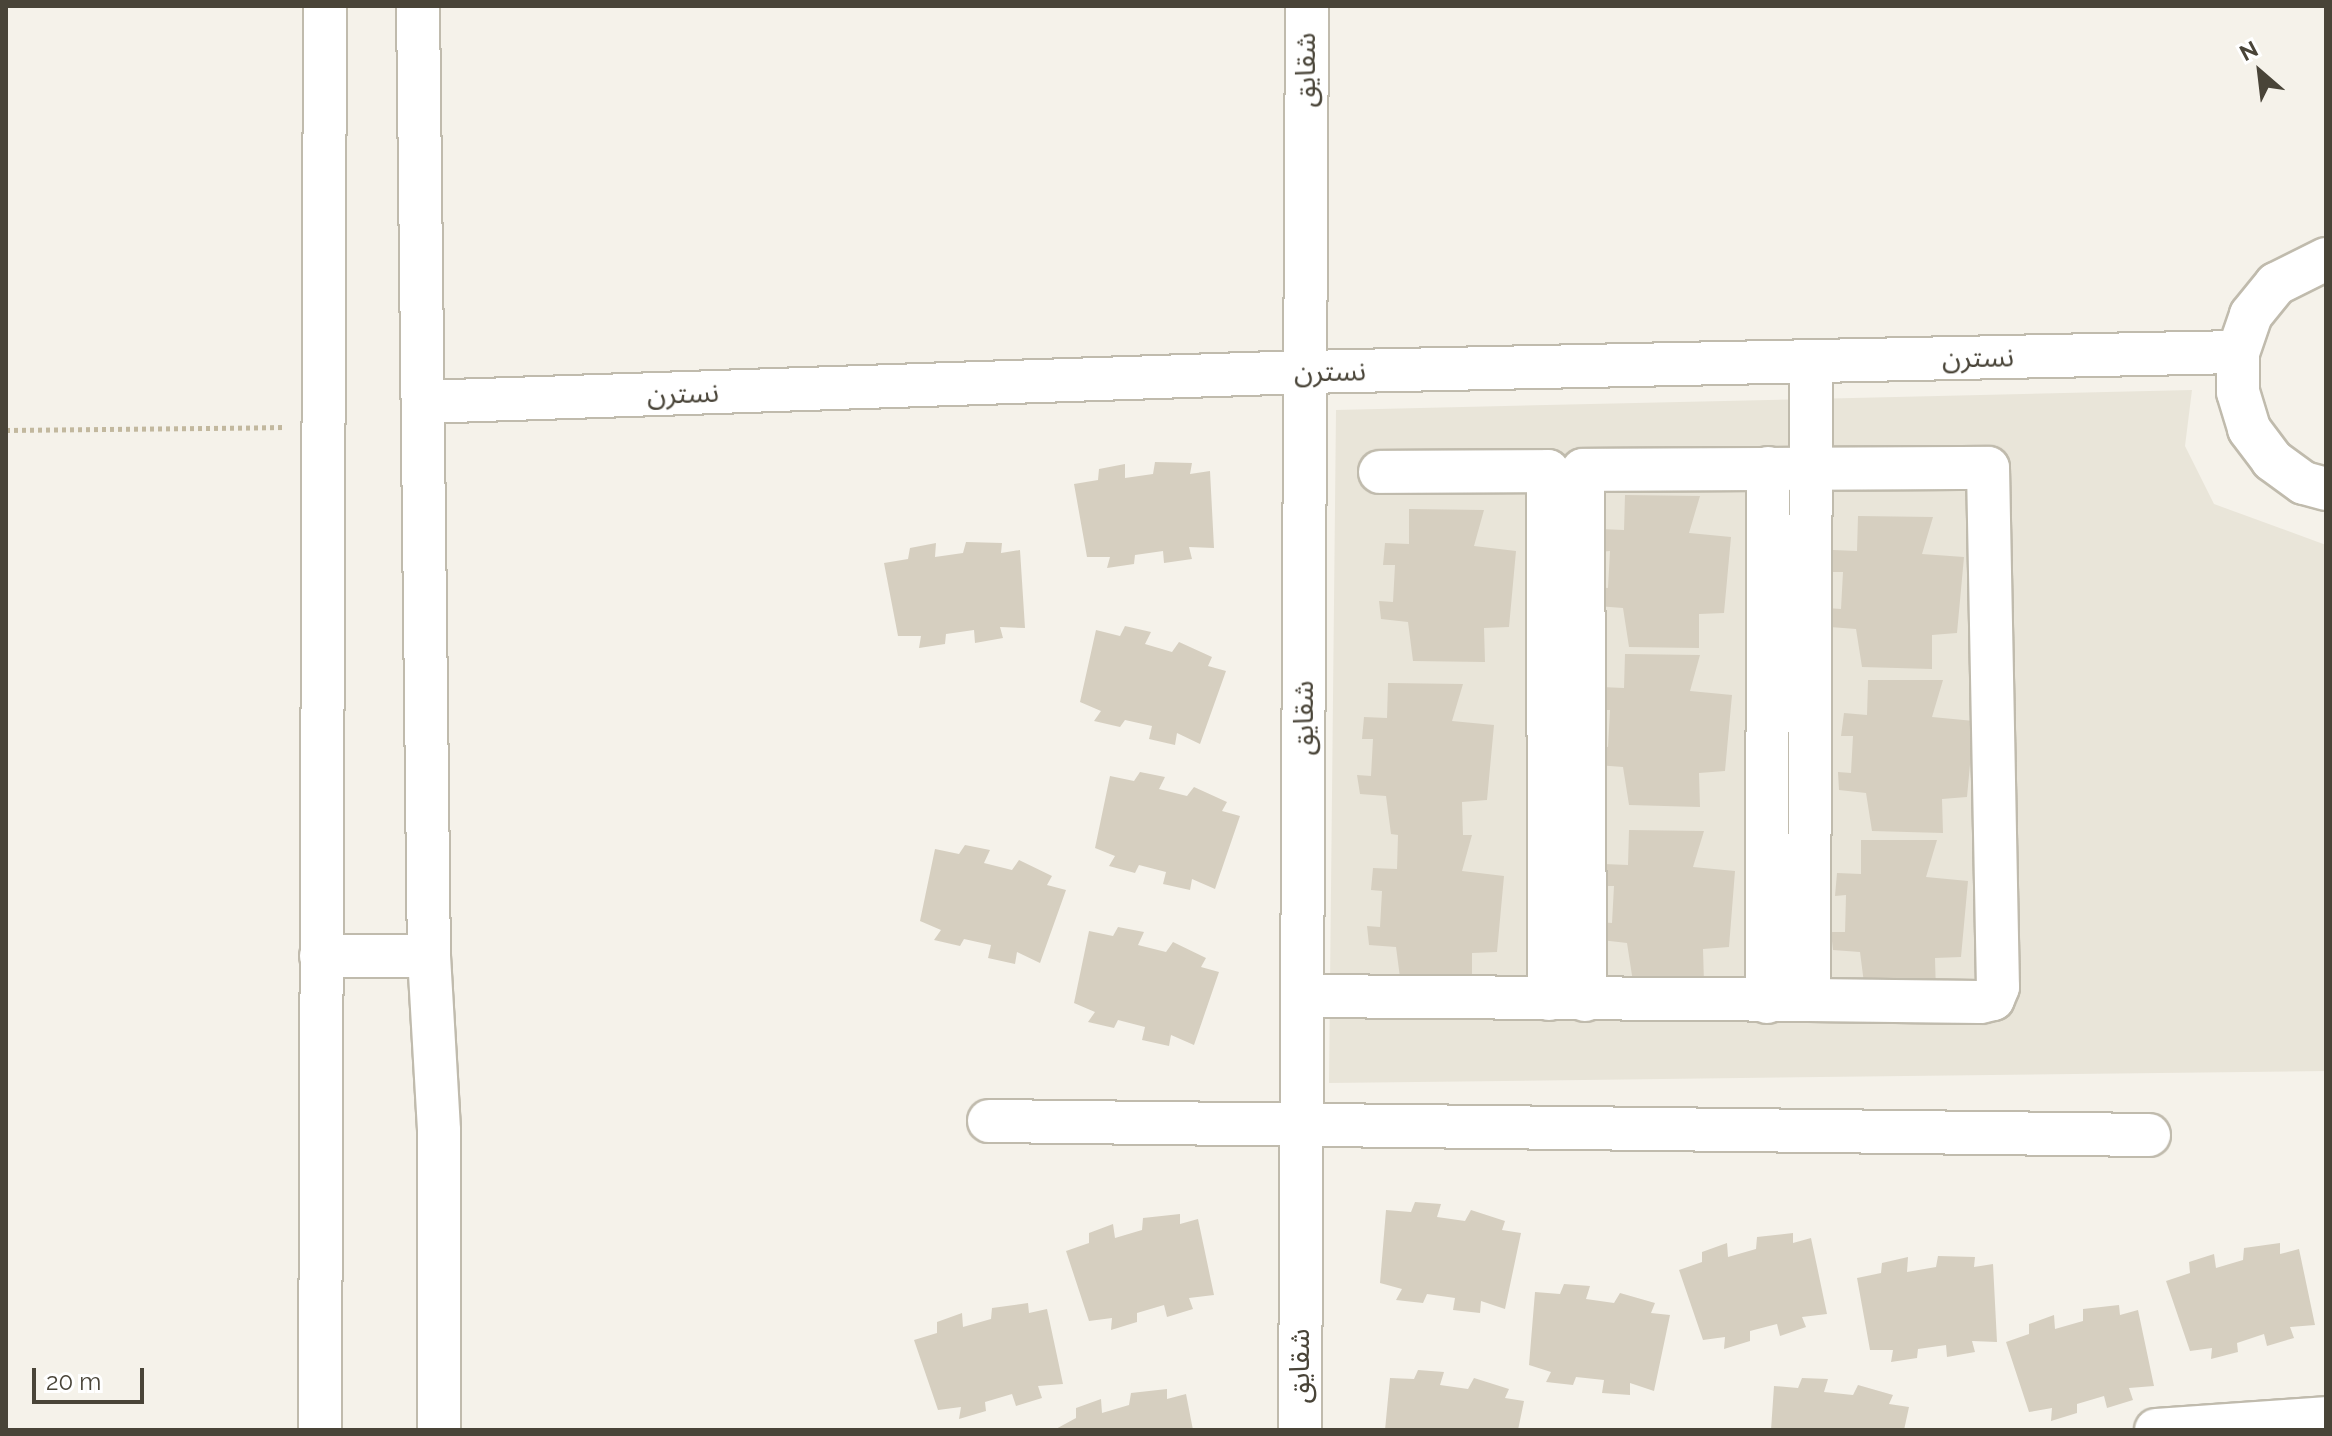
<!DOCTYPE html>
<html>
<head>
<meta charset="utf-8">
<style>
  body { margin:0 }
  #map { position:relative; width:2332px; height:1436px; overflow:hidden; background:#f5f2ea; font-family:Raleway,"Noto Sans Arabic",sans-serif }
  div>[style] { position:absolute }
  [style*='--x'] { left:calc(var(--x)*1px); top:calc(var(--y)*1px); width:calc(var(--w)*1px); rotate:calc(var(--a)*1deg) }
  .residential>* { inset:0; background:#e9e5d9 }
  .building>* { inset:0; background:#d6cfc0 }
  .path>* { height:5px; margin-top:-2.5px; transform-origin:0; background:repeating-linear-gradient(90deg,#c2b89e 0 4px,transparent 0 8px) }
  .roads { filter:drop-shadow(2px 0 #c0bbad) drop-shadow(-2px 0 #c0bbad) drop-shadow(0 2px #c0bbad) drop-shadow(0 -2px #c0bbad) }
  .minor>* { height:42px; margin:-21px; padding:0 21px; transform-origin:21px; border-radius:21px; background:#fff }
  span { translate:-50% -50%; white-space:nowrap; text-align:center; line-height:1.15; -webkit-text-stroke:6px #fff; paint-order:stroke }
  .street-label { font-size:28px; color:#494438 }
  .frame { position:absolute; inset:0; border:8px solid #494438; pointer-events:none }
  .north { position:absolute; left:2220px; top:32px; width:80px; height:80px; -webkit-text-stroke:6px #fff; paint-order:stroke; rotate:332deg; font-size:22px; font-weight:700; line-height:32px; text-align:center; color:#494438 }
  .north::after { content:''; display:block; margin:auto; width:28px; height:36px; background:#494438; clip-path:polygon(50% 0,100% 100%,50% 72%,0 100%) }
  .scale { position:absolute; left:32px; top:1368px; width:112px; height:36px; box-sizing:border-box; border:4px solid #494438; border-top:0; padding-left:10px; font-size:24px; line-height:28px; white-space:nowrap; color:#494438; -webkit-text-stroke:6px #fff; paint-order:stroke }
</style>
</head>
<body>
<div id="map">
  <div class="residential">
    <div style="clip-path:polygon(2192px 390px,2185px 446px,2214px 504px,2326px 545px,2326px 1071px,1329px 1083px,1336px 410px)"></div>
  </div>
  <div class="building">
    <div style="clip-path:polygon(1155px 462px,1192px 463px,1190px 474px,1210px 471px,1214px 548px,1189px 547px,1192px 559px,1164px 563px,1163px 551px,1135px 555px,1134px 564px,1107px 568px,1110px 557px,1087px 557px,1074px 484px,1098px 480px,1099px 469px,1125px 464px,1125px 478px,1153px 474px)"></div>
    <div style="clip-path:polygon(1625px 495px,1700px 496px,1689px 533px,1731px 537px,1724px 613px,1699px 614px,1699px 648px,1629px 647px,1623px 608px,1597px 606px,1595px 587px,1608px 588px,1610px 551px,1599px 552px,1600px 529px,1624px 530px)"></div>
    <div style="clip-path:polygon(1409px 509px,1484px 510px,1474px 546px,1516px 551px,1509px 627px,1484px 628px,1485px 662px,1413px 661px,1408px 622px,1381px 619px,1379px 601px,1393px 602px,1395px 565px,1383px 565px,1385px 543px,1409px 544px)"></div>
    <div style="clip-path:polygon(1858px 516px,1933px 517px,1922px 554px,1964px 557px,1957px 633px,1932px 635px,1932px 669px,1862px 667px,1856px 629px,1830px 627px,1827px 608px,1841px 609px,1843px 572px,1832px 572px,1833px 550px,1857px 551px)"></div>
    <div style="clip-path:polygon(966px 542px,1002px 543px,1001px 553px,1020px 550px,1025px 628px,1000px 627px,1003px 638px,975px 643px,974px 630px,946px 634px,945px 644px,919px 648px,921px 636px,898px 636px,884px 563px,908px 559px,910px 548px,936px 543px,935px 557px,963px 553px)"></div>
    <div style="clip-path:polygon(1125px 626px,1151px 632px,1145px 644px,1172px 652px,1179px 642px,1212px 657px,1208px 666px,1226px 671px,1200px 744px,1177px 733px,1175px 745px,1149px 739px,1152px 726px,1125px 720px,1120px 727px,1094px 721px,1101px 711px,1080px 702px,1096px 630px,1120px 636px)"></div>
    <div style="clip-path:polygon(1625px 654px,1700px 655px,1690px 691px,1732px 695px,1725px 771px,1699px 773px,1700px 807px,1629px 805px,1623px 767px,1597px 765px,1595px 746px,1608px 747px,1610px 710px,1599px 710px,1601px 687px,1624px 688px)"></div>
    <div style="clip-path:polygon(1868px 680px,1943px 680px,1932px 717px,1974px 721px,1967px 797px,1942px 799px,1943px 833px,1872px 831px,1866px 793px,1839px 790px,1838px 772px,1851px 773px,1853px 736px,1841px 736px,1844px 713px,1867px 715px)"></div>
    <div style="clip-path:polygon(1388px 683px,1463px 684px,1452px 721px,1494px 725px,1487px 800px,1462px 802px,1463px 835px,1472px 835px,1462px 871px,1504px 876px,1497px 952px,1472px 953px,1472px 987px,1401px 985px,1396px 947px,1369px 945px,1367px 926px,1380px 927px,1382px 891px,1371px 890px,1373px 868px,1397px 869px,1398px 835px,1391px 834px,1386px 796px,1360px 794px,1357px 775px,1371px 776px,1373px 739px,1362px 739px,1364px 717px,1387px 718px)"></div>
    <div style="clip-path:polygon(1140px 772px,1165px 777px,1159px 789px,1187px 796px,1194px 787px,1227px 802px,1222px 811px,1240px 816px,1215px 889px,1192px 879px,1190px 890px,1163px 884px,1166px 872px,1139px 865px,1135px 873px,1109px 866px,1115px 856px,1095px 848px,1110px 776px,1134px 781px)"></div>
    <div style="clip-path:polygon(1629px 830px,1704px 831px,1693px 867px,1735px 871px,1729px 947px,1703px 949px,1704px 983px,1633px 982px,1627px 943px,1601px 940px,1599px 922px,1612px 923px,1614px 886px,1603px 886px,1604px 864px,1628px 865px)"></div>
    <div style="clip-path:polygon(1861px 840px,1937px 840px,1926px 877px,1968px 881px,1961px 957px,1935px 958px,1936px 993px,1865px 991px,1860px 952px,1833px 950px,1831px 932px,1845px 932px,1846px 895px,1835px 896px,1837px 873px,1861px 874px)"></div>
    <div style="clip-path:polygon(965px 845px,990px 850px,984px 863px,1012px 870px,1019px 860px,1052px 876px,1047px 885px,1066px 890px,1040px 963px,1017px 952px,1015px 964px,988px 958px,991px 945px,964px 939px,960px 946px,934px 940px,941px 930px,920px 921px,935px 849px,959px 854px)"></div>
    <div style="clip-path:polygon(1118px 927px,1144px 932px,1138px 945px,1166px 952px,1173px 942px,1206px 958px,1201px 967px,1219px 972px,1194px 1045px,1171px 1035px,1169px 1046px,1142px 1040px,1145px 1027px,1118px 1020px,1114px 1028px,1088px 1022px,1095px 1012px,1074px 1003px,1089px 931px,1113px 936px)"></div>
    <div style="clip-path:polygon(1415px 1202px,1441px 1204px,1437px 1217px,1465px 1221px,1471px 1210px,1505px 1221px,1502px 1230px,1521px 1233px,1505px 1309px,1481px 1301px,1480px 1313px,1453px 1310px,1455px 1298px,1427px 1294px,1423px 1303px,1396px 1300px,1402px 1289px,1380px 1283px,1386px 1210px,1411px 1212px)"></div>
    <div style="clip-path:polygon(1180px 1214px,1180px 1224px,1198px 1219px,1214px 1295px,1189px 1298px,1193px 1309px,1167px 1317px,1164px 1305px,1137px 1313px,1137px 1322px,1111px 1330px,1112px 1318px,1089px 1321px,1066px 1251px,1089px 1243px,1089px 1233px,1113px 1224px,1115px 1238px,1142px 1230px,1143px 1218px)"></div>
    <div style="clip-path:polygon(1793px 1233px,1793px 1243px,1811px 1238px,1827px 1314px,1802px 1317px,1806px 1327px,1780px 1336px,1777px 1324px,1750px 1331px,1750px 1341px,1724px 1349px,1725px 1337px,1703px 1340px,1679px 1270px,1702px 1262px,1702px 1252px,1727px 1243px,1728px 1257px,1756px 1249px,1757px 1237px)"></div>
    <div style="clip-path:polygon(2280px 1243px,2280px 1254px,2299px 1249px,2315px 1325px,2290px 1327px,2294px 1338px,2267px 1346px,2264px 1334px,2237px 1343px,2238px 1352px,2211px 1359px,2212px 1348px,2190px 1351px,2166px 1281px,2190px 1273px,2189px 1262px,2214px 1254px,2216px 1268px,2243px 1260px,2244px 1248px)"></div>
    <div style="clip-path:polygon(1938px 1256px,1975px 1257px,1974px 1267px,1993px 1264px,1997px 1342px,1972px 1341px,1975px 1352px,1947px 1357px,1946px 1345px,1918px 1349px,1917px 1358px,1891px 1362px,1893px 1350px,1870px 1350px,1857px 1278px,1881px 1273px,1882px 1263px,1908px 1257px,1907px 1272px,1936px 1267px)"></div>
    <div style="clip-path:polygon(1564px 1284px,1590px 1286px,1586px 1299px,1614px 1303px,1620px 1293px,1655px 1303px,1651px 1313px,1670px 1315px,1654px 1391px,1630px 1383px,1630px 1395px,1602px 1393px,1604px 1380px,1576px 1377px,1573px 1385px,1546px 1382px,1551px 1372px,1529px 1365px,1535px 1292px,1560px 1294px)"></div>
    <div style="clip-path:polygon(1028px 1303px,1029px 1313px,1047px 1309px,1063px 1384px,1038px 1386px,1042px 1398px,1016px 1406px,1012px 1394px,985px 1402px,986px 1411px,959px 1419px,961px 1407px,938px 1410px,914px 1340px,937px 1333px,937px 1322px,962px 1313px,963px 1327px,991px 1319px,992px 1308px)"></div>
    <div style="clip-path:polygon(2119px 1305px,2120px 1315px,2138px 1310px,2154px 1386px,2129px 1388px,2133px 1400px,2107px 1408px,2104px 1396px,2077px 1404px,2077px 1413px,2051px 1421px,2052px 1408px,2029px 1412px,2006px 1342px,2029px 1334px,2029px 1324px,2054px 1315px,2055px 1329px,2083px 1321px,2083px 1309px)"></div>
    <div style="clip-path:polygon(1418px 1370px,1444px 1372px,1440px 1385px,1468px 1389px,1474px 1378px,1509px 1389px,1505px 1398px,1524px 1401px,1518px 1430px,1385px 1430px,1390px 1378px,1414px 1379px)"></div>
    <div style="clip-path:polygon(1802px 1378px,1828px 1379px,1824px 1392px,1853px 1395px,1858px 1385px,1893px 1395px,1889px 1404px,1909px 1407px,1904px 1430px,1771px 1430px,1774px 1386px,1798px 1388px)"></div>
    <div style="clip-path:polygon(1167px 1389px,1167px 1399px,1186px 1394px,1193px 1430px,1054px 1430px,1076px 1418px,1076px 1408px,1101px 1399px,1102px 1413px,1129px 1405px,1131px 1393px)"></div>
  </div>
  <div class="path">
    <div style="--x:6;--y:430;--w:278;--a:-0.6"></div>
  </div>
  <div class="roads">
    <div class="minor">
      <div style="--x:418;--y:6;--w:950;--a:89.34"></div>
      <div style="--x:429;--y:956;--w:175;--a:86.7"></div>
      <div style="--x:439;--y:1131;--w:299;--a:90"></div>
      <div style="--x:2326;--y:259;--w:56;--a:153.4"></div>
      <div style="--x:2276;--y:284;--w:40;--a:129"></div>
      <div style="--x:2251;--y:315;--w:39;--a:109"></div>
      <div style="--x:2238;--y:352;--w:40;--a:90"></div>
      <div style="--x:2238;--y:392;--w:39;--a:73"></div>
      <div style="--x:2249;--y:429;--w:39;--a:53"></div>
      <div style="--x:2272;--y:460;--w:39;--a:36"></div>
      <div style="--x:2304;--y:483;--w:23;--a:15"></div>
      <div style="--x:423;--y:402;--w:883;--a:-1.95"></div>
      <div style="--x:1305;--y:372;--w:933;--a:-1.23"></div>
      <div style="--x:1380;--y:472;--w:168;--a:-0.3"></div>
      <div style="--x:1548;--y:471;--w:528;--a:89.89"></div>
      <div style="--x:321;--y:956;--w:108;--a:0"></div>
      <div style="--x:1303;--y:996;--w:506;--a:0.45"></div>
      <div style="--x:1809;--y:1000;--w:639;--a:-89.82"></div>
      <div style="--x:1585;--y:1000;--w:530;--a:-90.22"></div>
      <div style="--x:1583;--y:470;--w:405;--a:-0.3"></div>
      <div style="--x:1988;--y:468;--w:519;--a:88.9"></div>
      <div style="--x:1998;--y:987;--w:13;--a:113"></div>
      <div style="--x:1993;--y:999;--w:13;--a:167"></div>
      <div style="--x:1980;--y:1002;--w:171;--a:-179.3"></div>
      <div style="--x:1767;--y:1002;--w:534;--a:-89.89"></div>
      <div style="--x:989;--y:1121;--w:1160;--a:0.69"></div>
      <div style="--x:320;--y:1430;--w:1424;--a:-89.8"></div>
      <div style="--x:1300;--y:1430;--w:1424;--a:-89.72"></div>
      <div style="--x:2156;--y:1430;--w:170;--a:-4"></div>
    </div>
  </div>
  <div class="street-label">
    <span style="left:1306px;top:70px;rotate:-90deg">شقایق</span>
    <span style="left:1978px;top:358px;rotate:-1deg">نسترن</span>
    <span style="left:1330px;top:372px;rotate:-1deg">نسترن</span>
    <span style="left:683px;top:394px;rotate:-2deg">نسترن</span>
    <span style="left:1304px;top:718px;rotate:-90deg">شقایق</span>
    <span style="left:1300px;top:1366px;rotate:-90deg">شقایق</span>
  </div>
  <div class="frame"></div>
  <div class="north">N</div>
  <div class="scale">20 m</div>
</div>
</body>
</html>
